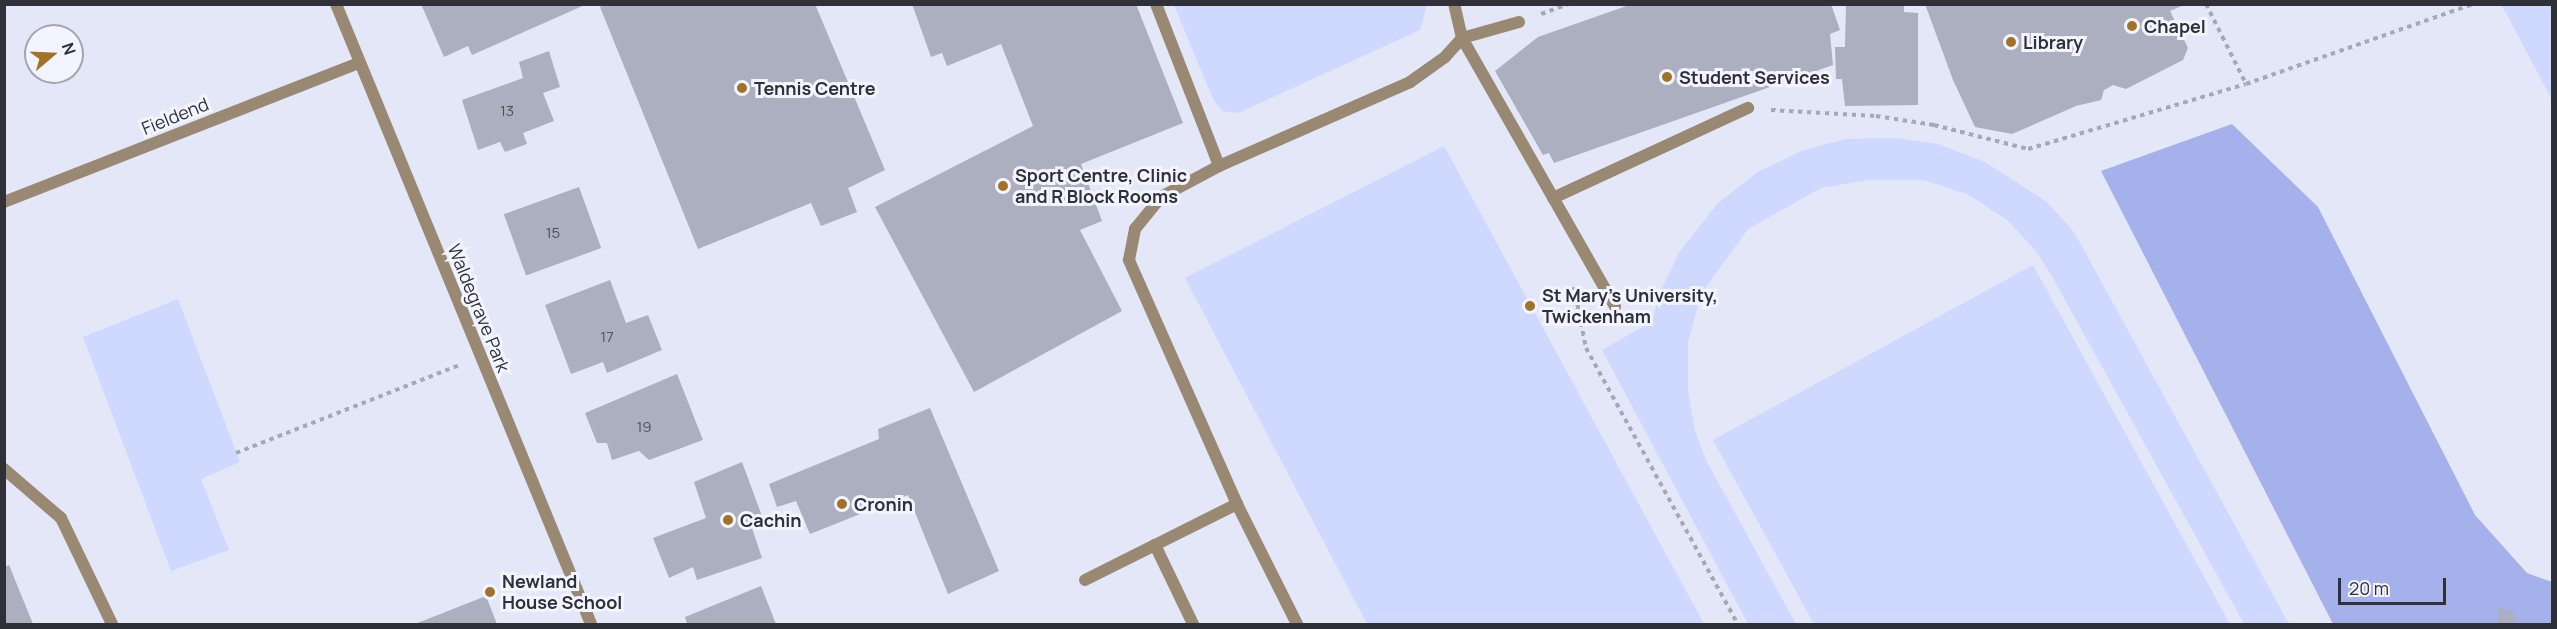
<!DOCTYPE html>
<html>
<head>
<meta charset="utf-8">
<style>
  body { margin:0 }
  #map { position:relative; width:2557px; height:629px; overflow:hidden; background:#e3e7f8; font-family:Manrope,sans-serif }
  div>[style] { position:absolute }
  [style*='--x'] { left:calc(var(--x)*1px); top:calc(var(--y)*1px); width:calc(var(--w)*1px); rotate:calc(var(--a)*1deg) }
  .green>* { inset:0; background:#cfd8ff }
  .forest>* { inset:0; background:#a5b1ea }
  .building>* { inset:0; background:#abafbf; transform-origin:0 0 }
  .path>* { height:4px; margin-top:-2px; transform-origin:0; background:repeating-linear-gradient(90deg,#a5a8b6 0 4.5px,transparent 0 9px) }
  .service>* { height:12px; margin:-6px; padding:0 6px; transform-origin:6px; border-radius:6px; background:#998973 }
  .minor>* { height:12px; margin:-6px; padding:0 6px; transform-origin:6px; border-radius:6px; background:#998973 }
  .dots>* { width:16px; height:16px; translate:-50% -50%; box-sizing:border-box; border:3px solid #f2f4ff; border-radius:50% }
  span { translate:-50% -50%; white-space:nowrap; text-align:center; line-height:1.15; -webkit-text-stroke:6px #f2f4ff; paint-order:stroke }
  .number-label { font-size:15px; color:#4f505a }
  .number-label span { -webkit-text-stroke-width:0 }
  .poi-label { font-size:18px; color:#303138; font-weight:700 }
  .left { translate:0 -50%; text-align:left }
  .street-label { font-size:18px; color:#303138 }
  .frame { position:absolute; inset:0; border:6px solid #303138; pointer-events:none }
  .north { position:absolute; left:24px; top:24px; width:60px; height:60px; box-sizing:border-box; background:#f2f4ff; border:2px solid #a4a6af; border-radius:50%; rotate:71deg; font-size:16px; font-weight:700; line-height:24px; text-align:center; color:#303138 }
  .north::after { content:''; display:block; margin:auto; width:21px; height:27px; background:#a27226; clip-path:polygon(50% 0,100% 100%,50% 72%,0 100%) }
  .scale { position:absolute; left:2338px; top:578px; width:108px; height:27px; box-sizing:border-box; border:3px solid #303138; border-top:0; padding-left:8px; font-size:18px; line-height:21px; white-space:nowrap; color:#303138; -webkit-text-stroke:4px #f2f4ff; paint-order:stroke }
</style>
</head>
<body>
<div id="map">
  <div class="green">
    <div style="clip-path:polygon(1174px 5px,1427px 5px,1420px 30px,1238px 113px,1222px 111px,1213px 99px)"></div>
    <div style="clip-path:polygon(2501px 5px,2552px 5px,2552px 100px,2506px 13px)"></div>
    <div style="clip-path:polygon(1896px 138px,1938px 144px,1985px 162px,2047px 202px,2074px 232px,2289px 624px,2244px 624px,2053px 278px,2036px 251px,2007px 220px,1969px 195px,1924px 180px,1868px 180px,1821px 188px,1748px 229px,1701px 294px,1688px 342px,1688px 391px,1695px 431px,1707px 462px,1796px 624px,1748px 624px,1602px 350px,1653px 321px,1657px 298px,1680px 251px,1718px 203px,1759px 171px,1802px 151px,1845px 139px)"></div>
    <div style="clip-path:polygon(1444px 146px,1704px 624px,1367px 624px,1185px 278px)"></div>
    <div style="clip-path:polygon(2033px 265px,2230px 624px,1814px 624px,1713px 440px)"></div>
    <div style="clip-path:polygon(178px 299px,240px 462px,201px 479px,229px 550px,171px 571px,83px 337px)"></div>
  </div>
  <div class="forest">
    <div style="clip-path:polygon(2232px 124px,2318px 207px,2475px 515px,2527px 573px,2552px 582px,2552px 624px,2333px 624px,2101px 171px)"></div>
  </div>
  <div class="building">
    <div style="clip-path:polygon(421px 4px,496px 6px,587px 4px,472px 55px,468px 46px,444px 57px)"></div>
    <div style="clip-path:polygon(605px 4px,815px 4px,885px 170px,848px 188px,857px 212px,821px 226px,811px 203px,698px 249px,600px 7px)"></div>
    <div style="clip-path:polygon(912px 4px,1136px 4px,1183px 123px,1081px 164px,1102px 221px,1080px 230px,1122px 311px,974px 392px,875px 207px,1033px 126px,1001px 44px,947px 66px,942px 53px,931px 57px)"></div>
    <div style="clip-path:polygon(1632px 4px,1831px 4px,1840px 30px,1830px 34px,1833px 65px,1554px 163px,1549px 153px,1543px 155px,1495px 71px,1538px 37px)"></div>
    <div style="clip-path:polygon(1846px 4px,1904px 4px,1904px 12px,1918px 13px,1918px 105px,1845px 106px,1842px 79px,1836px 79px,1835px 47px,1845px 47px)"></div>
    <div style="clip-path:polygon(1925px 4px,2186px 4px,2170px 11px,2188px 48px,2183px 60px,2126px 89px,2113px 85px,2104px 90px,2101px 100px,2076px 106px,2012px 134px,1975px 127px,1953px 80px)"></div>
    <div style="clip-path:polygon(549px 51px,560px 87px,543px 93px,554px 121px,523px 133px,527px 144px,505px 152px,500px 142px,478px 150px,462px 100px,523px 78px,519px 62px)"></div>
    <div style="left:579px;top:187px;width:65px;height:80px;rotate:70deg"></div>
    <div style="clip-path:polygon(610px 280px,626px 323px,648px 315px,662px 350px,607px 373px,603px 362px,571px 374px,545px 305px)"></div>
    <div style="clip-path:polygon(677px 374px,703px 440px,649px 460px,639px 451px,612px 460px,607px 443px,597px 443px,585px 413px)"></div>
    <div style="clip-path:polygon(930px 408px,999px 571px,948px 594px,908px 495px,810px 534px,796px 501px,777px 507px,769px 484px,879px 439px,878px 429px)"></div>
    <div style="clip-path:polygon(742px 462px,762px 516px,750px 522px,762px 558px,697px 580px,693px 567px,669px 578px,653px 538px,706px 518px,694px 482px)"></div>
    <div style="clip-path:polygon(9px 565px,33px 624px,4px 624px,4px 567px)"></div>
    <div style="clip-path:polygon(761px 586px,776px 624px,687px 624px,685px 617px)"></div>
    <div style="clip-path:polygon(486px 596px,497px 624px,415px 624px)"></div>
    <div style="clip-path:polygon(2498px 608px,2514px 611px,2516px 620px,2512px 624px,2498px 624px)"></div>
  </div>
  <div class="path">
    <div style="--x:2206;--y:4;--w:89;--a:63.4"></div>
    <div style="--x:2246;--y:84;--w:241;--a:-19.4"></div>
    <div style="--x:1541;--y:14;--w:29;--a:-20"></div>
    <div style="--x:1771;--y:110;--w:105;--a:3.3"></div>
    <div style="--x:1876;--y:116;--w:59;--a:8.8"></div>
    <div style="--x:1934;--y:125;--w:97;--a:14.3"></div>
    <div style="--x:2028;--y:149;--w:227;--a:-16.6"></div>
    <div style="--x:1574;--y:287;--w:62;--a:78.9"></div>
    <div style="--x:1586;--y:348;--w:315;--a:61.2"></div>
    <div style="--x:236;--y:453;--w:240;--a:-21.5"></div>
  </div>
  <div class="service">
    <div style="--x:1156;--y:4;--w:174;--a:68.7"></div>
    <div style="--x:1519;--y:22;--w:59;--a:164.3"></div>
    <div style="--x:1462;--y:38;--w:309;--a:60.3"></div>
    <div style="--x:1553;--y:198;--w:215;--a:-24.8"></div>
    <div style="--x:1085;--y:580;--w:78;--a:-26.6"></div>
    <div style="--x:1193;--y:624;--w:88;--a:-115.7"></div>
    <div style="--x:1155;--y:545;--w:92;--a:-26.6"></div>
    <div style="--x:1297;--y:624;--w:134;--a:-116.6"></div>
    <div style="--x:1237;--y:504;--w:267;--a:-113.9"></div>
    <div style="--x:1129;--y:260;--w:32;--a:-79"></div>
    <div style="--x:1135;--y:229;--w:41;--a:-50.9"></div>
    <div style="--x:1161;--y:197;--w:66;--a:-28.1"></div>
    <div style="--x:1219;--y:166;--w:209;--a:-23.7"></div>
    <div style="--x:1410;--y:82;--w:43;--a:-35.5"></div>
    <div style="--x:1445;--y:57;--w:25;--a:-48"></div>
    <div style="--x:1462;--y:38;--w:35;--a:-103"></div>
  </div>
  <div class="minor">
    <div style="--x:336;--y:4;--w:670;--a:67.64"></div>
    <div style="--x:4;--y:202;--w:381;--a:-21.4"></div>
    <div style="--x:4;--y:469;--w:75;--a:40.7"></div>
    <div style="--x:61;--y:518;--w:118;--a:64.3"></div>
  </div>
  <div class="dots">
    <div style="left:2132px;top:26px;background:#a27226"></div>
    <div style="left:2011px;top:42px;background:#a27226"></div>
    <div style="left:1667px;top:77px;background:#a27226"></div>
    <div style="left:742px;top:88px;background:#a27226"></div>
    <div style="left:1003px;top:186px;background:#a27226"></div>
    <div style="left:1530px;top:306px;background:#a27226"></div>
    <div style="left:842px;top:504px;background:#a27226"></div>
    <div style="left:728px;top:520px;background:#a27226"></div>
    <div style="left:490px;top:592px;background:#a27226"></div>
  </div>
  <div class="number-label">
    <span style="left:507px;top:111px">13</span>
    <span style="left:553px;top:233px">15</span>
    <span style="left:607px;top:337px">17</span>
    <span style="left:644px;top:427px">19</span>
  </div>
  <div class="poi-label">
    <span class="left" style="left:2144px;top:26px">Chapel</span>
    <span class="left" style="left:2023px;top:42px">Library</span>
    <span class="left" style="left:1679px;top:77px">Student Services</span>
    <span class="left" style="left:754px;top:88px">Tennis Centre</span>
    <span class="left" style="left:1015px;top:186px">Sport Centre, Clinic<br>and R Block Rooms</span>
    <span class="left" style="left:1542px;top:306px">St Mary's University,<br>Twickenham</span>
    <span class="left" style="left:854px;top:504px">Cronin</span>
    <span class="left" style="left:740px;top:520px">Cachin</span>
    <span class="left" style="left:502px;top:592px">Newland<br>House School</span>
  </div>
  <div class="street-label">
    <span style="left:175px;top:116px;rotate:-22deg">Fieldend</span>
    <span style="left:479px;top:308px;rotate:68deg">Waldegrave Park</span>
  </div>
  <div class="frame"></div>
  <div class="north">N</div>
  <div class="scale">20 m</div>
</div>
</body>
</html>
